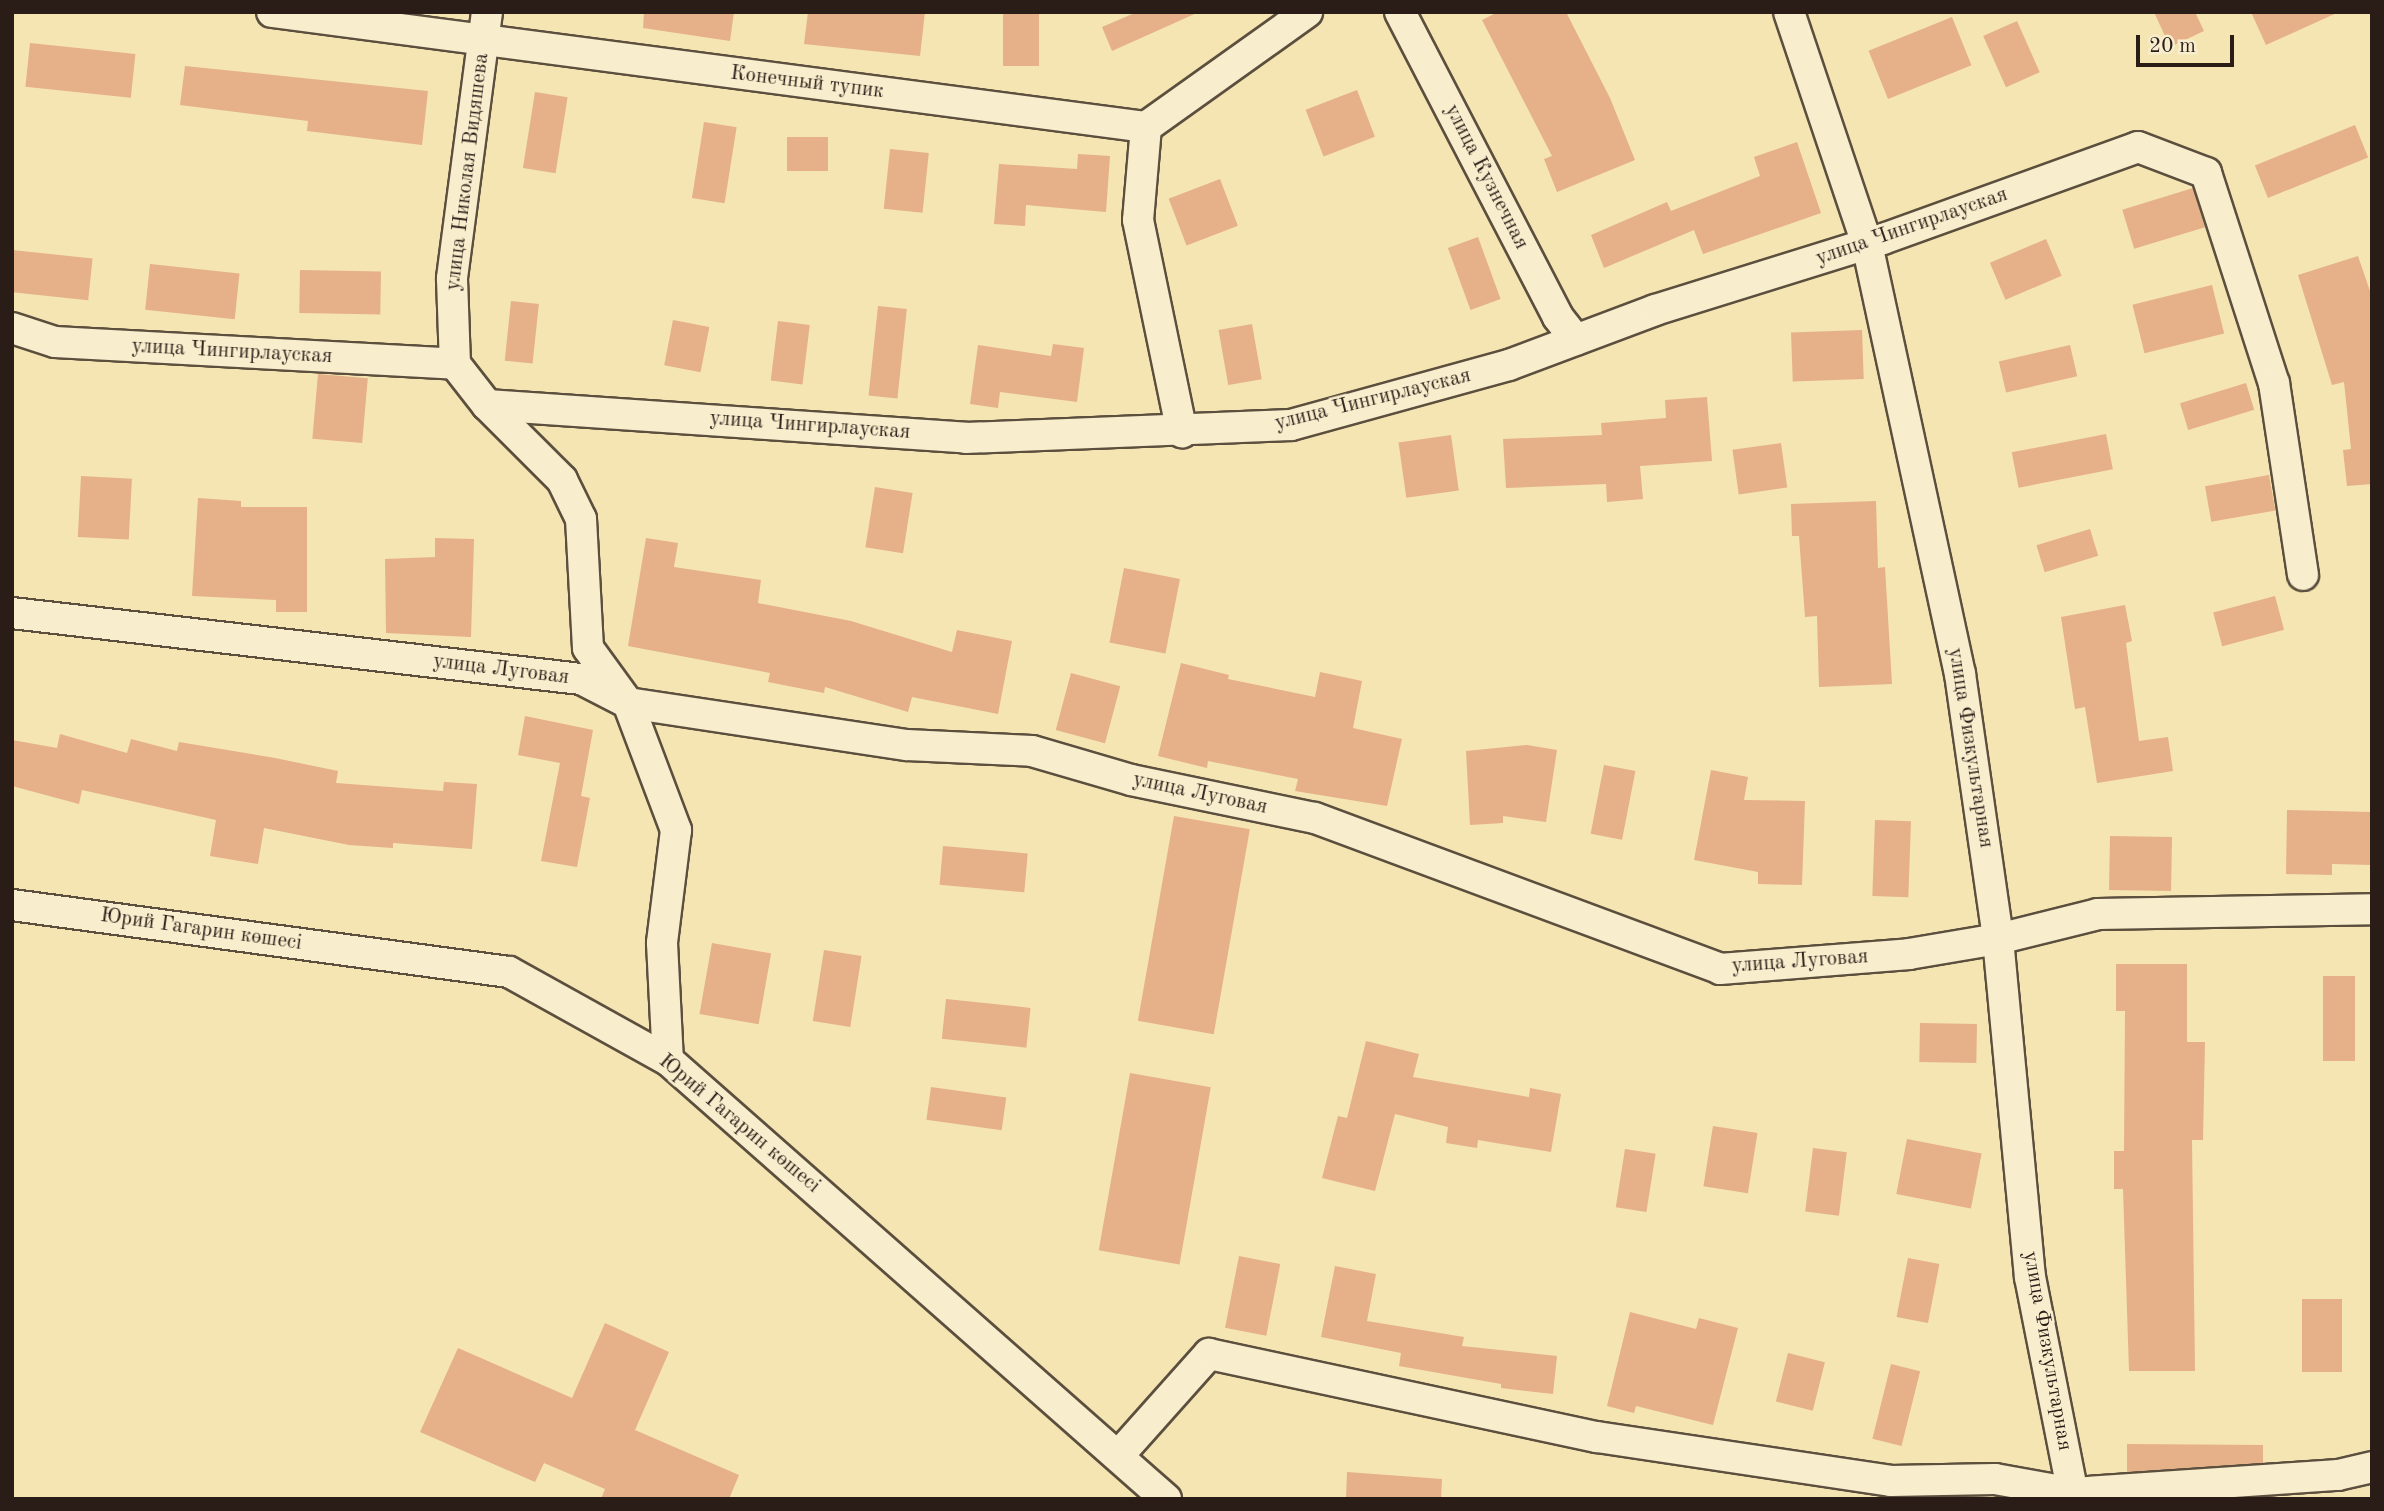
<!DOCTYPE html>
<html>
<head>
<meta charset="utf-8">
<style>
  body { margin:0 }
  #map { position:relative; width:2384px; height:1511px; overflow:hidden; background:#f4e5b2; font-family:"Old Standard TT",serif }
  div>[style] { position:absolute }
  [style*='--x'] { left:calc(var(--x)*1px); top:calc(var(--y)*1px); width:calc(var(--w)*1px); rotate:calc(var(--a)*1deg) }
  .building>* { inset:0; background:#e6b089; transform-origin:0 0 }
  .roads { filter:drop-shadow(2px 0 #5c4f3e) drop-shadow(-2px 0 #5c4f3e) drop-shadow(0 2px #5c4f3e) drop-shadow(0 -2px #5c4f3e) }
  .street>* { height:30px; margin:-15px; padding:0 15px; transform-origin:15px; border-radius:15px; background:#f8eecd }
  span { translate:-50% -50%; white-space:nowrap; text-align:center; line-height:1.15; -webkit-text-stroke:5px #f8eecd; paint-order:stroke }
  .street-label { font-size:21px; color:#2a1d18 }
  .frame { position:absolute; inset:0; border:14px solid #2a1d18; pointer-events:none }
  .scale { position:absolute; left:2136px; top:35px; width:98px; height:32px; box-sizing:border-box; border:4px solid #2a1d18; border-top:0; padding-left:9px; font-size:21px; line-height:24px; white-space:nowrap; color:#2a1d18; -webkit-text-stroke:5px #f8eecd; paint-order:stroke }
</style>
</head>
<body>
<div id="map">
  <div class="building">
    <div style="clip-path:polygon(644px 12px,734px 12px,730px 41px,643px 28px)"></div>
    <div style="clip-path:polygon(808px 12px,925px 12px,920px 56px,804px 44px)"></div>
    <div style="left:1003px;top:12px;width:36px;height:54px"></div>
    <div style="clip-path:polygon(1137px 12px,1199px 12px,1112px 51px,1102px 27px)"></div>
    <div style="clip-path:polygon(1498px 12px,1566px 12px,1610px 98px,1635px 160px,1557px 192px,1544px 159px,1552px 156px,1482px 20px)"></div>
    <div style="clip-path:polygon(2154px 12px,2195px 12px,2204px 31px,2170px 47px)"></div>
    <div style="clip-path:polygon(2251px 12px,2339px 12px,2266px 45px)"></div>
    <div style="left:1952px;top:17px;width:52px;height:90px;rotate:68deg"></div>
    <div style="left:2017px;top:21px;width:56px;height:37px;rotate:66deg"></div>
    <div style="left:30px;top:43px;width:106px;height:44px;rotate:6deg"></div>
    <div style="clip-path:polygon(185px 66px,428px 91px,422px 145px,307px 131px,308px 121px,180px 105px)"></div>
    <div style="left:1357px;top:90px;width:50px;height:55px;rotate:69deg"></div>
    <div style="left:535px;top:92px;width:33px;height:77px;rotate:9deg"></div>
    <div style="left:704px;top:122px;width:33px;height:77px;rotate:9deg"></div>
    <div style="left:2355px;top:125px;width:35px;height:108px;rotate:68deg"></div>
    <div style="left:787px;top:137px;width:41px;height:34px"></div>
    <div style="clip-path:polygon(1797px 142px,1821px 213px,1703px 254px,1694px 230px,1604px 268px,1591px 235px,1667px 202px,1671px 211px,1760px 176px,1754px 157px)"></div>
    <div style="left:890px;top:149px;width:39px;height:60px;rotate:6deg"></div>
    <div style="clip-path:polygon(1078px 154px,1110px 156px,1106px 212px,1026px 205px,1025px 226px,994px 224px,999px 164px,1077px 169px)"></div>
    <div style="left:1220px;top:179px;width:50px;height:55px;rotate:69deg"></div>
    <div style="left:2193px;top:188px;width:41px;height:74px;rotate:73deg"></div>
    <div style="left:1478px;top:237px;width:66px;height:32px;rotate:70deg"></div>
    <div style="left:2046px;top:239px;width:40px;height:61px;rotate:67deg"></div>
    <div style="left:12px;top:250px;width:81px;height:42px;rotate:6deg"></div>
    <div style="clip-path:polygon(2358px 256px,2372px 297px,2372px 484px,2347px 486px,2343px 450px,2351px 449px,2344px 382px,2332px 385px,2298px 275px)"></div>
    <div style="left:150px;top:264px;width:90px;height:46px;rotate:6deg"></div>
    <div style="left:300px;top:270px;width:81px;height:43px;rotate:1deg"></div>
    <div style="left:2212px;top:285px;width:50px;height:82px;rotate:76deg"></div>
    <div style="left:511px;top:301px;width:28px;height:60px;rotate:6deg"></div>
    <div style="left:878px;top:306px;width:29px;height:90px;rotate:6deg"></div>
    <div style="left:673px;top:320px;width:37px;height:46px;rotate:11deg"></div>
    <div style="left:778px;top:321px;width:32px;height:60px;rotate:7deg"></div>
    <div style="left:1252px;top:324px;width:56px;height:34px;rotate:80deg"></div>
    <div style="left:1862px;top:330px;width:49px;height:71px;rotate:88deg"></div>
    <div style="clip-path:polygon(1053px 344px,1084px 348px,1077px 402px,1000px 392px,998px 408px,970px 404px,978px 345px,1051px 356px)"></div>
    <div style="left:2070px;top:345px;width:32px;height:73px;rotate:77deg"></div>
    <div style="left:318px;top:374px;width:50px;height:65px;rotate:5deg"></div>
    <div style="left:2246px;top:383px;width:28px;height:69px;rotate:73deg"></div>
    <div style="clip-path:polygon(1707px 397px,1712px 461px,1640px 466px,1643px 499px,1607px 502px,1606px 484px,1506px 488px,1503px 439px,1602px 435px,1601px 423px,1666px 418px,1665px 400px)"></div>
    <div style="left:2106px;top:434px;width:36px;height:96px;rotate:79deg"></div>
    <div style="left:1451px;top:435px;width:56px;height:53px;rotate:82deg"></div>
    <div style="left:1781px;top:443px;width:45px;height:49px;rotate:82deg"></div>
    <div style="left:2269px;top:475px;width:36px;height:65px;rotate:80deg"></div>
    <div style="left:81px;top:476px;width:51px;height:61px;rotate:3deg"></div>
    <div style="left:875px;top:487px;width:38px;height:61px;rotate:9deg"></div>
    <div style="clip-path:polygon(198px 498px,241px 501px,241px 507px,307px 507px,307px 612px,276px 612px,276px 600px,192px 596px)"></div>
    <div style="clip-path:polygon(1876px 501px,1878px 568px,1885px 567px,1892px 684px,1819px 687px,1817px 616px,1805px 617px,1799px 536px,1792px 536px,1791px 504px)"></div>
    <div style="left:2090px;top:529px;width:28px;height:56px;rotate:73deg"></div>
    <div style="clip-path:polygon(435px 538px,474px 539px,471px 637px,386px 633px,385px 559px,435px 557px)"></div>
    <div style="clip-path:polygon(646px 538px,678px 543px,674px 567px,761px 580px,758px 603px,851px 621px,952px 652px,957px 630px,1012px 641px,998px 714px,912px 697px,908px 712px,825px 687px,824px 693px,768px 682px,770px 673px,628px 646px)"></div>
    <div style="left:1124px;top:568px;width:57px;height:76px;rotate:11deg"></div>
    <div style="left:2275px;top:596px;width:35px;height:64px;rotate:75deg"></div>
    <div style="clip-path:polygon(2125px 605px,2132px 641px,2126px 643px,2139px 741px,2168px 737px,2173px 771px,2097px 783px,2085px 707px,2075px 709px,2061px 617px)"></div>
    <div style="clip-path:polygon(1181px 663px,1229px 675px,1228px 679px,1315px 697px,1320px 672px,1362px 681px,1353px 728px,1402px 739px,1387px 806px,1295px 791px,1298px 779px,1208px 761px,1207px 768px,1158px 756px)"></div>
    <div style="left:1071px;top:673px;width:51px;height:59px;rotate:15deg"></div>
    <div style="clip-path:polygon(525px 716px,593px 730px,581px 796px,590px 798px,577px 867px,541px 861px,560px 763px,518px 755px)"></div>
    <div style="clip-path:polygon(60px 734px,127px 753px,131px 739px,177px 751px,179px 742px,275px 758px,338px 771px,336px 783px,443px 791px,444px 782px,477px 784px,472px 849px,393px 843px,393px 848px,349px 845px,264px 828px,258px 864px,210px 856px,216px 820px,82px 790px,79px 804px,12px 786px,12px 740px,57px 748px)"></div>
    <div style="clip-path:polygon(1527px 745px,1557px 750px,1546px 822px,1503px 816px,1503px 823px,1470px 825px,1466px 751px)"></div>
    <div style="left:1604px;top:765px;width:32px;height:70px;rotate:11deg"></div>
    <div style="clip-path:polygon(1711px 770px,1748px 777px,1744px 800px,1805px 801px,1802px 885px,1758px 884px,1758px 872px,1694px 860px)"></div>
    <div style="clip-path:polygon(2287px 810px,2372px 812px,2372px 865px,2332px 864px,2332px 875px,2286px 874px)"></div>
    <div style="left:1174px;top:816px;width:77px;height:208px;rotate:10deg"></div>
    <div style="left:1875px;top:820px;width:36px;height:76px;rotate:2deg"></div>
    <div style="left:2110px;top:836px;width:62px;height:54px;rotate:1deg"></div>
    <div style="left:943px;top:846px;width:85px;height:39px;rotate:5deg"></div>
    <div style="left:712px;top:943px;width:60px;height:72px;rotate:10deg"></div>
    <div style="left:824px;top:950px;width:38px;height:72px;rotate:9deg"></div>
    <div style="clip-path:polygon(2116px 964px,2187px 964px,2187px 1042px,2205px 1042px,2203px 1140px,2192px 1140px,2195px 1371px,2129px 1371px,2123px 1189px,2114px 1189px,2114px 1151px,2124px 1151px,2125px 1011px,2116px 1011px)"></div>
    <div style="left:2323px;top:976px;width:32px;height:85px"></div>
    <div style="left:946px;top:999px;width:85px;height:40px;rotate:6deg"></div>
    <div style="left:1920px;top:1023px;width:57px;height:39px;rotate:1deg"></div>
    <div style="clip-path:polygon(1366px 1041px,1419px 1054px,1413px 1077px,1529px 1097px,1530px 1088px,1561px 1094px,1551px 1152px,1478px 1140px,1477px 1148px,1446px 1143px,1448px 1127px,1395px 1114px,1375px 1191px,1322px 1178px,1338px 1116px,1347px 1118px)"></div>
    <div style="left:1130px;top:1073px;width:82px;height:180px;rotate:10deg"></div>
    <div style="left:931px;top:1087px;width:76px;height:33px;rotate:8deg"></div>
    <div style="left:1713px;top:1126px;width:45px;height:61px;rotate:9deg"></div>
    <div style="left:1907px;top:1139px;width:76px;height:56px;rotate:11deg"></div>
    <div style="left:1813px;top:1148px;width:34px;height:64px;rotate:7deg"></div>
    <div style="left:1625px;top:1149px;width:31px;height:59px;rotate:9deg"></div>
    <div style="left:1239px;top:1256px;width:42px;height:73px;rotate:11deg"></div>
    <div style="left:1908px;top:1258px;width:32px;height:60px;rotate:11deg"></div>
    <div style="clip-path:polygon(1335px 1266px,1376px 1274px,1367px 1321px,1464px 1337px,1462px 1346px,1557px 1356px,1553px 1394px,1501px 1388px,1501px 1384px,1399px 1366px,1401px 1353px,1321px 1337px)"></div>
    <div style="left:2302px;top:1299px;width:40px;height:73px"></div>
    <div style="clip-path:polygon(1630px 1312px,1696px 1329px,1699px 1318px,1738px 1328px,1713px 1425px,1636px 1406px,1634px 1413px,1607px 1406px)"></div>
    <div style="clip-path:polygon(605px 1323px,669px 1352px,635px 1430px,739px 1475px,729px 1499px,601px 1499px,605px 1489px,544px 1463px,535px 1482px,420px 1432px,458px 1348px,572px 1398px)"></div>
    <div style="left:1788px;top:1353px;width:38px;height:50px;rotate:14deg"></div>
    <div style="left:1891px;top:1364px;width:30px;height:77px;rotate:14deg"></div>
    <div style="clip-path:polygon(2127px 1444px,2263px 1445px,2263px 1463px,2127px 1472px)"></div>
    <div style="clip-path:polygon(1347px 1472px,1442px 1479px,1441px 1499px,1346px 1499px)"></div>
  </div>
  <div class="roads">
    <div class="street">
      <div style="--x:272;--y:12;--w:882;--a:7.5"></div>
      <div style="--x:1146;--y:127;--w:198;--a:-35.5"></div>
      <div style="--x:487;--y:12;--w:269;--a:97.5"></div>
      <div style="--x:452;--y:279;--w:85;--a:88"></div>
      <div style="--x:455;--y:364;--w:52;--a:52"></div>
      <div style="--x:487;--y:405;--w:106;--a:45"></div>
      <div style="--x:562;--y:480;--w:43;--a:64"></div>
      <div style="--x:581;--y:519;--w:129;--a:86.9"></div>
      <div style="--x:588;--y:648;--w:68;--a:54"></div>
      <div style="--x:628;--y:703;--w:136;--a:69.3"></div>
      <div style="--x:676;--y:830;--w:114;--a:97.1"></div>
      <div style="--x:662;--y:943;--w:117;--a:87.1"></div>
      <div style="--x:1400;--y:12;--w:343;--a:62.6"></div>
      <div style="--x:1558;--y:317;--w:29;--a:52"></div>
      <div style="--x:1789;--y:12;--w:245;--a:71.4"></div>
      <div style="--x:1867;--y:244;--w:440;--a:77.8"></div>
      <div style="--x:1960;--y:674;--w:268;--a:81.8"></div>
      <div style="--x:1998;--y:939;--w:340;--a:84.6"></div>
      <div style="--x:2030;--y:1277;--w:226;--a:78.8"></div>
      <div style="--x:1146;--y:127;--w:93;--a:94.9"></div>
      <div style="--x:1138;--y:220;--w:217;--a:78.3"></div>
      <div style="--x:12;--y:328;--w:45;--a:18"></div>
      <div style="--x:55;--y:342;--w:401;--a:3.1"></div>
      <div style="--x:487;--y:405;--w:480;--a:3.9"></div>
      <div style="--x:966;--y:438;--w:325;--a:-2.3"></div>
      <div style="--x:1291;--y:425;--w:226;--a:-15.4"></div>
      <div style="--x:1509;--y:365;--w:156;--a:-20.6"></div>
      <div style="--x:1655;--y:310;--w:239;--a:-17.3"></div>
      <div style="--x:1883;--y:239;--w:271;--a:-19.8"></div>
      <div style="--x:2138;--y:147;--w:73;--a:20.9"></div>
      <div style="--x:2206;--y:173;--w:221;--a:72.1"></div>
      <div style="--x:2274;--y:383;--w:194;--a:81.4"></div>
      <div style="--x:12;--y:613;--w:573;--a:6.62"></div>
      <div style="--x:581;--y:679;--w:53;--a:27.1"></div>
      <div style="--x:628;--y:703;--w:282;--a:8.6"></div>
      <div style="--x:907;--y:745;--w:125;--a:2.7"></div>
      <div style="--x:1032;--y:751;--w:103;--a:16.3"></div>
      <div style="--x:1131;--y:780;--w:188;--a:11.7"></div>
      <div style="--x:1315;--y:818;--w:432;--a:20.4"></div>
      <div style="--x:1720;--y:969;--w:190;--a:-4.5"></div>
      <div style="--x:1909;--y:954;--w:90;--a:-9.6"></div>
      <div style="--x:1998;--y:939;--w:103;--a:-14"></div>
      <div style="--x:2098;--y:914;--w:274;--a:-1"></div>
      <div style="--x:12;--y:905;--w:501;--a:7.68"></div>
      <div style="--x:509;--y:972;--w:182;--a:29"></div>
      <div style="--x:668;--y:1060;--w:664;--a:41.4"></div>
      <div style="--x:1118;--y:1456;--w:137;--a:-48.3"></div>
      <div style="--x:1209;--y:1354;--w:397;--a:12.1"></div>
      <div style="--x:1597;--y:1437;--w:297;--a:8.5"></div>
      <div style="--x:1891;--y:1481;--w:104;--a:-1.1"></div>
      <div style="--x:1995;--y:1479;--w:79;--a:10.2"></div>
      <div style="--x:2073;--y:1493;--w:266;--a:-3.9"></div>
      <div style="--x:2338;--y:1475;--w:35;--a:-13"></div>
    </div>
  </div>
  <div class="street-label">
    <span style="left:807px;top:83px;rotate:7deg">Конечный тупик</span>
    <span style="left:468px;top:172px;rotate:-83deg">улица Николая Видяшева</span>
    <span style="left:1486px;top:177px;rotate:63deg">улица Кузнечная</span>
    <span style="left:1912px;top:227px;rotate:-19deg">улица Чингирлауская</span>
    <span style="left:232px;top:352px;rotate:3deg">улица Чингирлауская</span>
    <span style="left:1373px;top:400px;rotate:-14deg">улица Чингирлауская</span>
    <span style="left:810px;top:426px;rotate:4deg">улица Чингирлауская</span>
    <span style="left:501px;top:670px;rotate:7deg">улица Луговая</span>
    <span style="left:1970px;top:748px;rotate:81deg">улица Физкультарная</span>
    <span style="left:1200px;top:794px;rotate:12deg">улица Луговая</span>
    <span style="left:201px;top:930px;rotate:8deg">Юрий Гагарин көшесі</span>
    <span style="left:1800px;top:962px;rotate:-4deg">улица Луговая</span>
    <span style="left:739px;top:1124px;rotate:40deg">Юрий Гагарин көшесі</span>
    <span style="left:2047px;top:1351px;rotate:80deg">улица Физкультарная</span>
  </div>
  <div class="frame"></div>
  <div class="scale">20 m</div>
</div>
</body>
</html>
